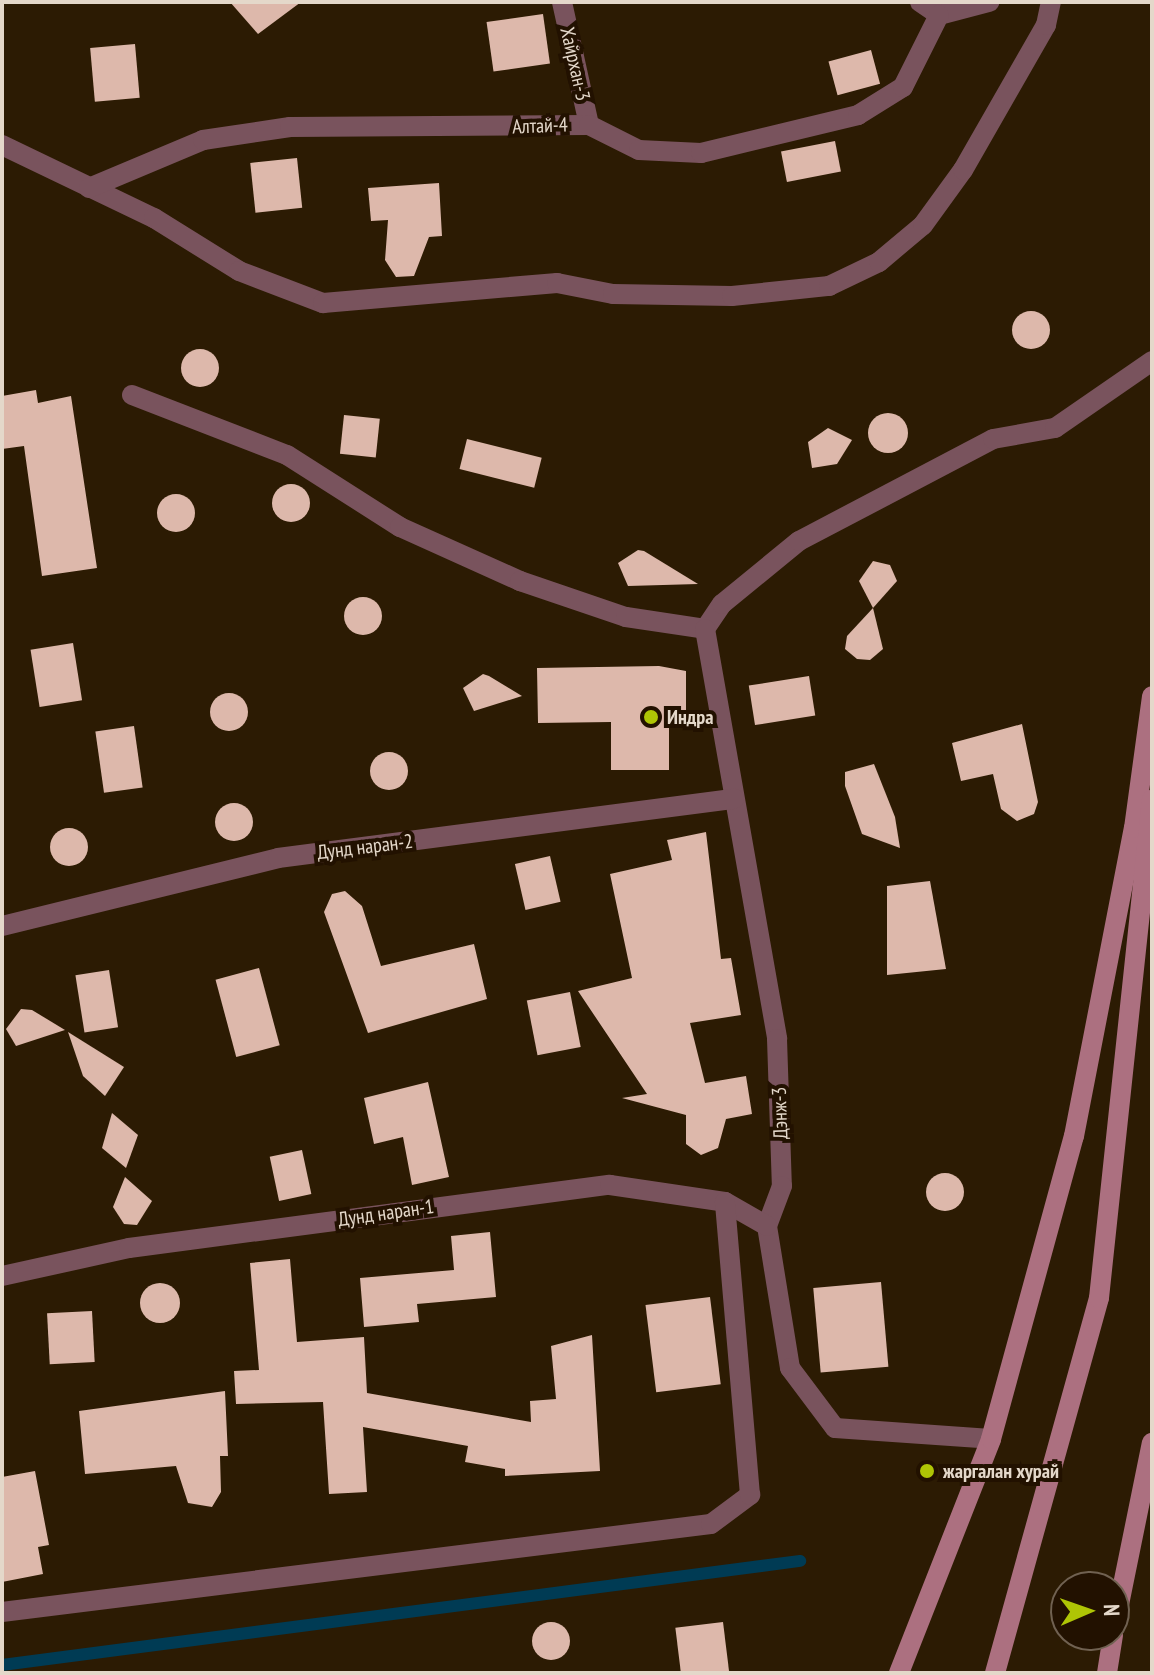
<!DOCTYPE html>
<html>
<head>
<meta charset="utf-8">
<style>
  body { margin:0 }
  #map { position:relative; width:1154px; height:1675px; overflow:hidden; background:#2c1b03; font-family:"PT Sans Narrow",sans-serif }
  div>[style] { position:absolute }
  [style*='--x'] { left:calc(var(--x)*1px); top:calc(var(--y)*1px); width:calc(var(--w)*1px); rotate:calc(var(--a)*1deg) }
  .stream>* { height:12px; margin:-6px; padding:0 6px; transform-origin:6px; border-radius:6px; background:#003b54 }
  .building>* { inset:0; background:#ddb8ab; transform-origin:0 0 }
  .round { border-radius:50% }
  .street>* { height:20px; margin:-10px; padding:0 10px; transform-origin:10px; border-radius:10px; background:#79535d }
  .secondary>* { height:20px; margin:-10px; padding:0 10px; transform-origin:10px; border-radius:10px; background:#ac7080 }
  .dots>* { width:22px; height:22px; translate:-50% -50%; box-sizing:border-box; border:4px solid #210; border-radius:50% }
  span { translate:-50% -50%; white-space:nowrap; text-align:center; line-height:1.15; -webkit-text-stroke:8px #210; paint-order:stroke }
  .street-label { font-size:20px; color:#e4d8ca }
  .poi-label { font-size:20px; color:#e4d8ca; font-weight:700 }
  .left { translate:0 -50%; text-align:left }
  .frame { position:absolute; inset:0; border:4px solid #e4d8ca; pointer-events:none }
  .north { position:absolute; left:1050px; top:1571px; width:80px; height:80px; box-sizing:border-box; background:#210; border:2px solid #706151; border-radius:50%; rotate:88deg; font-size:22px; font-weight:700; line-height:32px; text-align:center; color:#e4d8ca }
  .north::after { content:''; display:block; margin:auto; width:28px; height:36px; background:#afc505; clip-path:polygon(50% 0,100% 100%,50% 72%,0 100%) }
</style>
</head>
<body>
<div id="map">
  <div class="stream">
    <div style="--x:2;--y:1665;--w:805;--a:-7.43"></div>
  </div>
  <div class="building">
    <div style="clip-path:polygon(230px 2px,301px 2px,258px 34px)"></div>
    <div style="left:543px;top:14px;width:50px;height:57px;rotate:82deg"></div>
    <div style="left:135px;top:44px;width:54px;height:45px;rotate:85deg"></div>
    <div style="left:871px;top:50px;width:35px;height:44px;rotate:75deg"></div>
    <div style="left:835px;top:141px;width:31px;height:55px;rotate:79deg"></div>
    <div style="left:297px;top:158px;width:50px;height:47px;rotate:84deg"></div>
    <div style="clip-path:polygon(439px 183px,442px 236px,429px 237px,414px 276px,396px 277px,385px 260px,388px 220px,371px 221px,368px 188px)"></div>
    <div class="round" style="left:1012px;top:311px;width:38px;height:38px"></div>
    <div class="round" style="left:181px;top:349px;width:38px;height:38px"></div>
    <div style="clip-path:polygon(36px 390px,38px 403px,71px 396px,97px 568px,42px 576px,24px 446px,2px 449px,2px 396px)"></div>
    <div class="round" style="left:868px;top:413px;width:40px;height:40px"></div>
    <div style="left:344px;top:415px;width:36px;height:39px;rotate:6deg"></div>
    <div style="clip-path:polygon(828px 428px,852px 440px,837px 464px,812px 468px,808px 442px)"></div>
    <div style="left:467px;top:439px;width:77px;height:31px;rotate:14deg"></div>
    <div class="round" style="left:272px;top:484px;width:38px;height:38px"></div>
    <div class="round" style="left:157px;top:494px;width:38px;height:38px"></div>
    <div style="clip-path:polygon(638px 550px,644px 551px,698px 584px,628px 586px,618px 563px)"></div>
    <div style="clip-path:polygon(873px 561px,890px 565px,897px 581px,873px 608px,859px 581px)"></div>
    <div class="round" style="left:344px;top:597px;width:38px;height:38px"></div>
    <div style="clip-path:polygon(873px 608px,883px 649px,870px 660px,857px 659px,845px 649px,847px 636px)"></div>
    <div style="left:73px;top:643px;width:58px;height:43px;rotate:81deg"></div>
    <div style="clip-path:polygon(659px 666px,686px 671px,686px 728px,669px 728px,669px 770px,611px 770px,611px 722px,538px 723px,537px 668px)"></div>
    <div style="clip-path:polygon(483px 674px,489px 676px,522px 696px,474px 711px,463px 688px)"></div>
    <div style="left:809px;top:676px;width:40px;height:61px;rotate:81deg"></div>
    <div class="round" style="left:210px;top:693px;width:38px;height:38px"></div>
    <div style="clip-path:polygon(1022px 724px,1038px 802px,1034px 814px,1017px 821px,1001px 809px,993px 774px,961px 781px,952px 743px)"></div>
    <div style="left:134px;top:726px;width:62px;height:39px;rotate:82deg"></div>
    <div class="round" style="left:370px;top:752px;width:38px;height:38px"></div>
    <div style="clip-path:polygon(874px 764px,895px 817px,900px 848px,862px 834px,845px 786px,845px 772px)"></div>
    <div class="round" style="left:215px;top:803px;width:38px;height:38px"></div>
    <div class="round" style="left:50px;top:828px;width:38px;height:38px"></div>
    <div style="clip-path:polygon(706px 832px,721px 959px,731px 958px,741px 1015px,690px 1023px,705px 1083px,746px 1076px,752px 1114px,726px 1119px,718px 1148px,701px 1155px,686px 1144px,686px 1115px,622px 1098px,647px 1094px,578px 991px,632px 978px,610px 874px,672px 860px,667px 840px)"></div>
    <div style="left:550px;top:856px;width:47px;height:36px;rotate:77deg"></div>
    <div style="clip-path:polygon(930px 881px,946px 969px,887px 975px,887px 886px)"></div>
    <div style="clip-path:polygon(345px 891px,362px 906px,381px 966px,474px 944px,487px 999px,368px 1033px,324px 912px,332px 894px)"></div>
    <div style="left:259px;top:968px;width:80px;height:45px;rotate:75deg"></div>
    <div style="left:109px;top:970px;width:58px;height:34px;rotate:81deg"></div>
    <div style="left:570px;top:992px;width:56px;height:44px;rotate:79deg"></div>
    <div style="clip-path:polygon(21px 1009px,32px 1010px,65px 1030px,16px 1046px,6px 1029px)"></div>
    <div style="clip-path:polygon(68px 1032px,124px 1067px,105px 1096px,83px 1076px)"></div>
    <div style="clip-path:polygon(428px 1082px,449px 1177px,412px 1185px,403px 1137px,374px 1144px,364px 1098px)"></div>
    <div style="clip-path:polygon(112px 1113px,138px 1135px,126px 1168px,102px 1148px)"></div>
    <div style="left:302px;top:1150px;width:45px;height:33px;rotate:78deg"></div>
    <div class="round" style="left:926px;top:1173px;width:38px;height:38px"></div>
    <div style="clip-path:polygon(125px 1177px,152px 1201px,137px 1225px,124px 1224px,113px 1207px)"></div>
    <div style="clip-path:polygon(490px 1232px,496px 1297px,417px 1304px,419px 1322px,364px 1327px,360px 1278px,454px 1270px,451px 1236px)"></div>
    <div style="clip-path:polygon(290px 1259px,297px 1342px,364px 1337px,367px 1393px,531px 1422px,530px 1401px,556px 1399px,551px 1346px,592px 1335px,600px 1471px,505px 1476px,505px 1469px,465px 1462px,468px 1446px,363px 1427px,367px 1492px,329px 1494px,323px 1402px,236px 1404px,234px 1371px,259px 1370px,250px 1263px)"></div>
    <div style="left:881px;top:1282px;width:85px;height:68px;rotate:85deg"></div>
    <div class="round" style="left:140px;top:1283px;width:40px;height:40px"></div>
    <div style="left:710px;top:1297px;width:88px;height:65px;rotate:83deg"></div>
    <div style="left:92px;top:1311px;width:51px;height:45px;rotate:87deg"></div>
    <div style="clip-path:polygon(225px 1391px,228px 1456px,220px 1456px,221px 1492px,212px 1507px,188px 1503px,176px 1466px,85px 1474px,79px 1411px)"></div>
    <div style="clip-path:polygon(35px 1471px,49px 1545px,38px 1547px,43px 1574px,2px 1582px,2px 1477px)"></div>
    <div class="round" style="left:532px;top:1622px;width:38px;height:38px"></div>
    <div style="left:723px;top:1622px;width:51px;height:48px;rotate:83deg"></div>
  </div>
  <div class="street">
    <div style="--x:562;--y:2;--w:126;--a:77.6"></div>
    <div style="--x:920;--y:2;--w:23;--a:34"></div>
    <div style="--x:939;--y:15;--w:52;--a:-14.6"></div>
    <div style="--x:2;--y:145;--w:169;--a:25.7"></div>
    <div style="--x:154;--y:218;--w:100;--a:31.9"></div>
    <div style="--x:239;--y:271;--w:90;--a:20.9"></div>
    <div style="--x:323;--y:303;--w:235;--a:-4.9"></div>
    <div style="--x:557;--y:283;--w:57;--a:11.1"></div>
    <div style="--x:613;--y:294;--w:119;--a:1"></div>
    <div style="--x:732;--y:296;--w:98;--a:-5.9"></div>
    <div style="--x:829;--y:286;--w:55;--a:-25.6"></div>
    <div style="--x:879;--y:262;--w:57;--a:-40.1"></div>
    <div style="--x:923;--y:225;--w:68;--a:-54"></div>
    <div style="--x:963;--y:170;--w:167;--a:-60.2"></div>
    <div style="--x:1046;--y:25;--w:24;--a:-78"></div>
    <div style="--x:89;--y:188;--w:124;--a:-22.8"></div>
    <div style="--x:203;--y:140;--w:88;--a:-8.5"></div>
    <div style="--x:290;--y:127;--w:299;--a:-0.4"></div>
    <div style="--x:589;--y:125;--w:56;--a:26.6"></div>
    <div style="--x:639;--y:150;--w:62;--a:2.8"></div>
    <div style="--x:701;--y:153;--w:162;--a:-13.6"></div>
    <div style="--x:858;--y:115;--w:53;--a:-31.9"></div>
    <div style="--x:903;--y:87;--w:80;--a:-63.4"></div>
    <div style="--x:132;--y:395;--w:166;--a:21.2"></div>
    <div style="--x:287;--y:455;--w:134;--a:32.5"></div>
    <div style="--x:400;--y:527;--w:132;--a:24.2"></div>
    <div style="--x:520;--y:581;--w:112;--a:18.8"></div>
    <div style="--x:626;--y:617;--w:80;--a:8.6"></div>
    <div style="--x:705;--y:629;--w:30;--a:-56"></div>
    <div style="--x:722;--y:604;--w:99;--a:-39.3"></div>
    <div style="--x:799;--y:541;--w:219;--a:-27.7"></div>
    <div style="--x:993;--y:439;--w:63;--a:-10.1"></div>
    <div style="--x:1055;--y:428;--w:118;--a:-34.6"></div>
    <div style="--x:705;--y:629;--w:416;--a:80"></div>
    <div style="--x:777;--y:1039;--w:147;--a:88.1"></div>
    <div style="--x:782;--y:1186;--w:43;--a:110.6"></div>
    <div style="--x:767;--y:1226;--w:144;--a:80.8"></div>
    <div style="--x:790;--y:1368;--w:75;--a:53.1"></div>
    <div style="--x:835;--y:1428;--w:156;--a:4"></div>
    <div style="--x:2;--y:926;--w:284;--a:-13.8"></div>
    <div style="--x:278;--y:858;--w:460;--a:-7.4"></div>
    <div style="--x:2;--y:1276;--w:130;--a:-12.4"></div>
    <div style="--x:129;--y:1248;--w:485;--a:-7.5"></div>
    <div style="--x:610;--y:1185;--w:116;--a:8.4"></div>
    <div style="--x:725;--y:1202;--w:48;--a:29.7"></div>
    <div style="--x:2;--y:1612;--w:714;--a:-7.08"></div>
    <div style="--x:711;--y:1524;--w:49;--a:-36.6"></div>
    <div style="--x:750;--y:1495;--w:294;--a:-94.9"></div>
  </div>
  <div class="secondary">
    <div style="--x:1114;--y:1629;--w:190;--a:-78.5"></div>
    <div style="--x:899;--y:1673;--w:251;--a:-68.5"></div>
    <div style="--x:991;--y:1439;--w:314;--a:-74.7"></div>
    <div style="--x:1074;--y:1136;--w:314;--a:-79"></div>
    <div style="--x:1134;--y:828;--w:133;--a:-82.2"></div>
    <div style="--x:995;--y:1673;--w:389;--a:-74.5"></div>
    <div style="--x:1099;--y:1298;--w:501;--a:-83.93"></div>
    <div style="--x:1107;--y:1673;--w:38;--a:-81"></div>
  </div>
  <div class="dots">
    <div style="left:651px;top:717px;background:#afc505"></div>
    <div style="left:927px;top:1471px;background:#afc505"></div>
  </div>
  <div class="street-label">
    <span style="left:575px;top:64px;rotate:77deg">Хайрхан-3</span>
    <span style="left:540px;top:126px;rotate:-2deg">Алтай-4</span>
    <span style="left:365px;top:847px;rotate:-7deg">Дунд наран-2</span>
    <span style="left:780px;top:1113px;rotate:-92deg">Дэнж-3</span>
    <span style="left:386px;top:1213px;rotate:-8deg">Дунд наран-1</span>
  </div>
  <div class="poi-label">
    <span class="left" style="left:667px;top:717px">Индра</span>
    <span class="left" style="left:943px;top:1471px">жаргалан хурай</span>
  </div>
  <div class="frame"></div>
  <div class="north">N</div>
</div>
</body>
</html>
